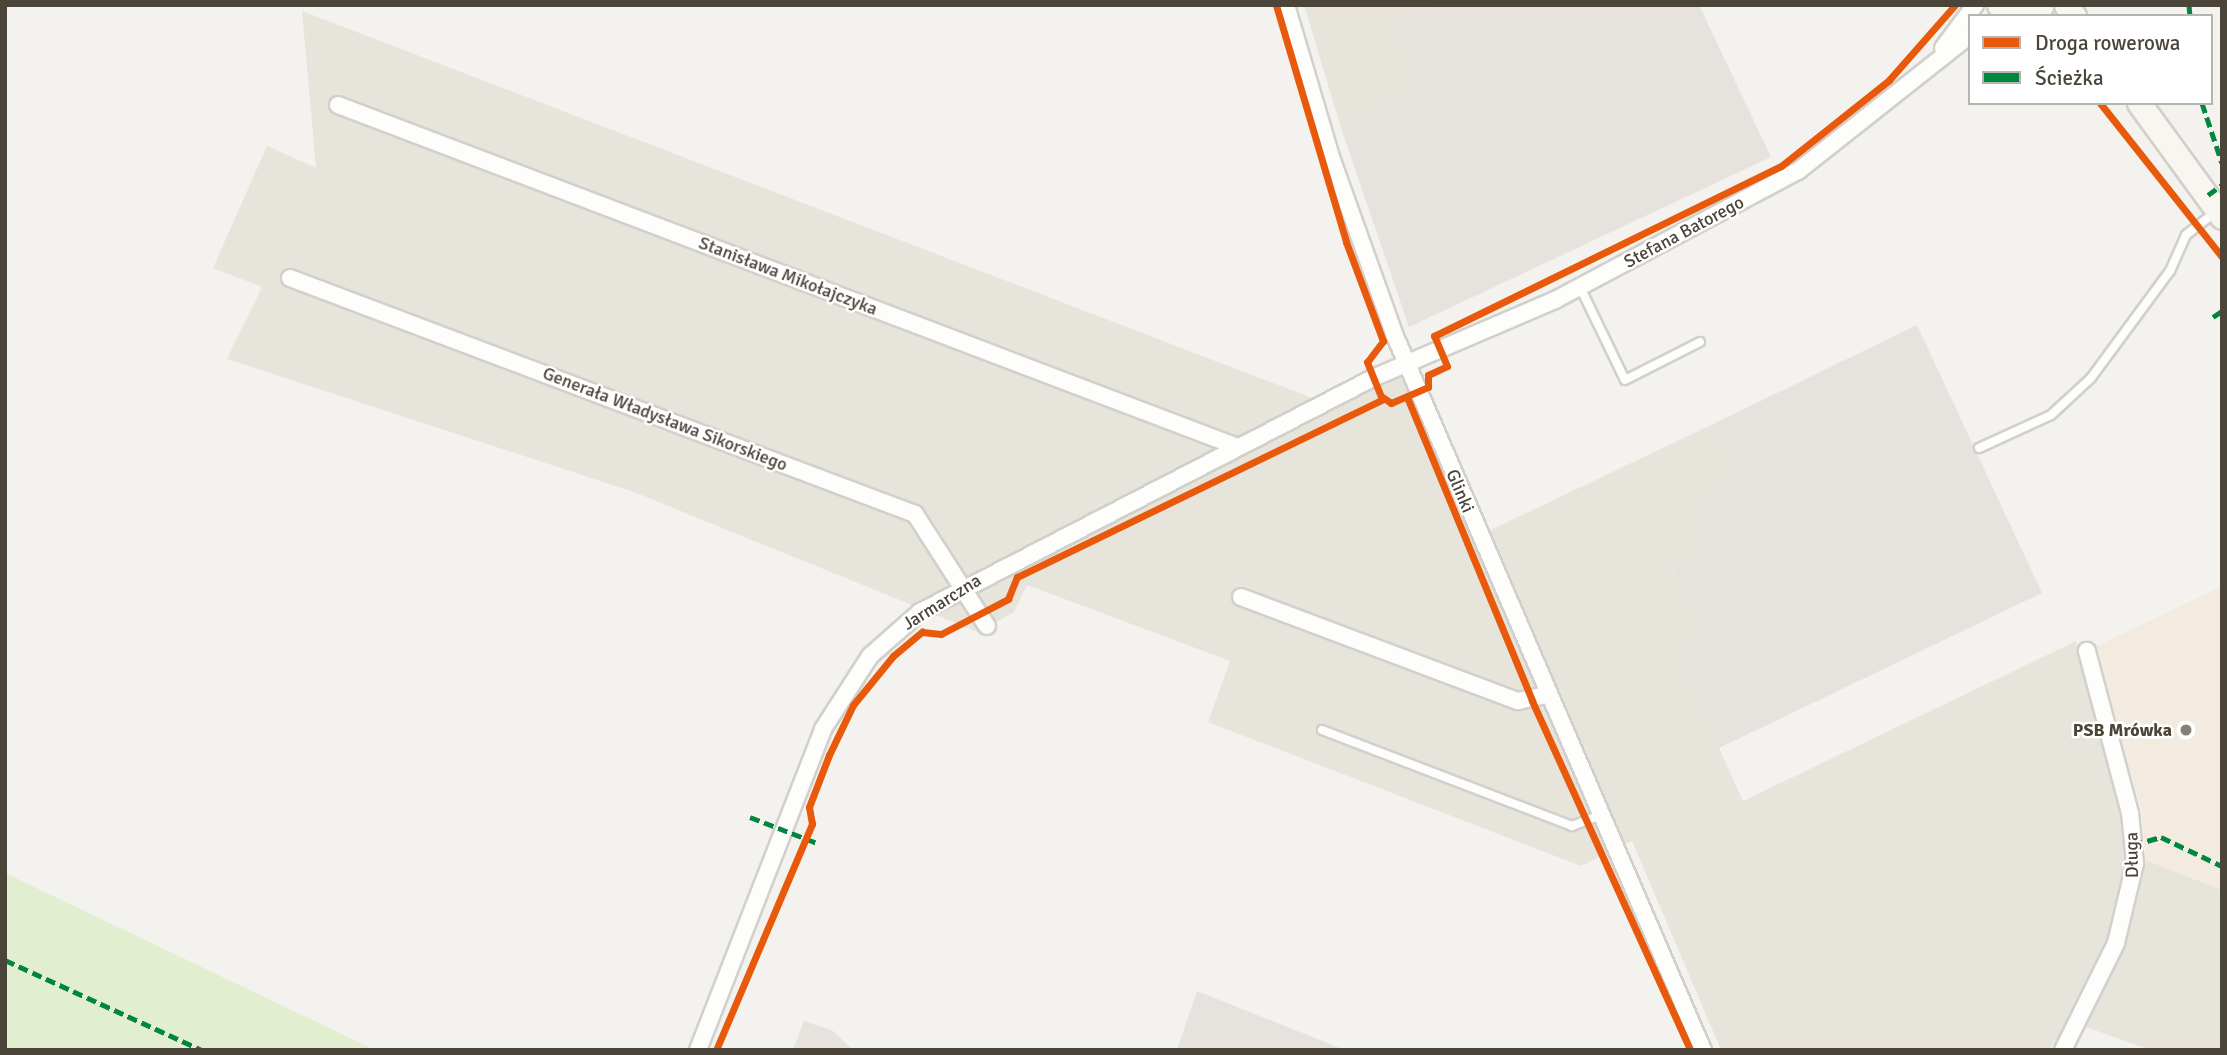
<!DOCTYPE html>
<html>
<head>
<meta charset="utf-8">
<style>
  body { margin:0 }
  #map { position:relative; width:2227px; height:1055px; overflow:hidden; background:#f4f2ee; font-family:Signika,sans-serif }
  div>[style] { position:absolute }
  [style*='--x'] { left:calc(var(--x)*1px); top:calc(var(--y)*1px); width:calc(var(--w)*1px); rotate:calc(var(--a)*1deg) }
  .residential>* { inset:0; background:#e7e4dc }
  .commercial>* { inset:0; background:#f3ebdf }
  .industrial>* { inset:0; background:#e6e2de }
  .green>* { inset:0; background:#e1eecf }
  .roads { filter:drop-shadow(2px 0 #d2d0cb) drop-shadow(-2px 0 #d2d0cb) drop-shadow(0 2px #d2d0cb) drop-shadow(0 -2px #d2d0cb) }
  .service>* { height:8px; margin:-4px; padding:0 4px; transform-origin:4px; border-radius:4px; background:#fdfdfc }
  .minor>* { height:16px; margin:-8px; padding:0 8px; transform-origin:8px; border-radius:8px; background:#fdfdfc }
  .secondary>* { height:23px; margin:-11.5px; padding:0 11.5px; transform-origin:11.5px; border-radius:11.5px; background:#f7f6f1 }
  .quiet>* { height:5px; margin-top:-2.5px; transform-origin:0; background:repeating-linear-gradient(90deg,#00873e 0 10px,transparent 0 15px) }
  .cycleway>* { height:7px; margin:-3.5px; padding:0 3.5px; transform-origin:3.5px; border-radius:3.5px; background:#e8590c }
  .dots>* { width:19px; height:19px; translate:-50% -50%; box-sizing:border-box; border:4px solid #fff; border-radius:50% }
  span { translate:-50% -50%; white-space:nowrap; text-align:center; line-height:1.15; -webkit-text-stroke:5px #fff; paint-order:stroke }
  .street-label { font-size:18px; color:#4b4439 }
  .poi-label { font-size:18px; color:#4b4439; font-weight:700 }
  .right { translate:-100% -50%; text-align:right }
  .frame { position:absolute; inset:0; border:7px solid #4b4439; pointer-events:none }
  .legend { position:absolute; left:1968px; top:14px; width:245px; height:91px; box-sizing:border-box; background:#fff; border:2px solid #b7b4b0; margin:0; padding:9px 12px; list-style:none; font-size:21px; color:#4b4439 }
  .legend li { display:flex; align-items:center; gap:14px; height:35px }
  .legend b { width:35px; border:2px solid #b7b4b0 }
</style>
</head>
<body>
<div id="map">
  <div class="residential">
    <div style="clip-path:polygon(1304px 5px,1437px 5px,1399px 23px,1425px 85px,1341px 128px)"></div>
    <div style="clip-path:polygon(302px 11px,1333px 406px,1401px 372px,1472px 539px,1715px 423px,1741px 480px,1715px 548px,1673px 569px,1703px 635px,1675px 651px,1743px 801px,2076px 641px,2118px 790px,2126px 852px,2222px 890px,2222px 1050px,2150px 1050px,2069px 1021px,2049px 1050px,1721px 1050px,1632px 841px,1581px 866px,1208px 722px,1230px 661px,1027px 585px,1014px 612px,978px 632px,634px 492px,227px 359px,262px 287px,213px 268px,267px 146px,316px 168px)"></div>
  </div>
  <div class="commercial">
    <div style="clip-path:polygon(2222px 586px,2222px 890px,2146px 860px,2141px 810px,2095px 647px)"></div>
  </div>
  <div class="industrial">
    <div style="clip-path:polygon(1437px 5px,1699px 5px,1771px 157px,1409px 327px,1341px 128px,1425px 85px,1398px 23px)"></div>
    <div style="clip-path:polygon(1917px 325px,2042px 593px,1719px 748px,1675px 651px,1703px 635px,1673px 569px,1715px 548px,1693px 502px,1741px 480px,1715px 423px)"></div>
    <div style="clip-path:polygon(1197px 991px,1345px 1050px,1177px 1050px)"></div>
    <div style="clip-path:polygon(804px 1021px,833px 1031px,853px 1050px,793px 1050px)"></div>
  </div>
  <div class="green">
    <div style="clip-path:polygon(5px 873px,375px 1050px,5px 1050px)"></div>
  </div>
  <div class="roads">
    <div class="service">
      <div style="--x:1580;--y:287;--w:103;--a:64.2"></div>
      <div style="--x:1625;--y:380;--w:84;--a:-26.9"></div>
      <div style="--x:1979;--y:448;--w:79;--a:-24.6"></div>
      <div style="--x:2051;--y:415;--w:54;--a:-42.8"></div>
      <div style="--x:2091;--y:378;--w:133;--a:-53.6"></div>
      <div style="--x:2170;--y:271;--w:39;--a:-66"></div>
      <div style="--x:2186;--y:235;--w:37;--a:-38"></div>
      <div style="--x:1322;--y:730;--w:268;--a:21"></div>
      <div style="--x:1572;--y:826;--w:30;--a:-21"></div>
    </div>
    <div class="minor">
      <div style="--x:1286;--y:5;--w:162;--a:73.5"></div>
      <div style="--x:1332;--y:160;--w:187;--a:70.3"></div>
      <div style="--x:1395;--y:336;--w:778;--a:66.67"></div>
      <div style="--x:1943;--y:48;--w:54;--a:-53.3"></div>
      <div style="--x:338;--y:105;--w:963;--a:20.81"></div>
      <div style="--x:290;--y:278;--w:668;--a:20.69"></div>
      <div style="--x:915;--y:514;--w:133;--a:57.3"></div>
      <div style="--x:1241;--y:597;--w:296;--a:20.6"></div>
      <div style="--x:1518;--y:701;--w:30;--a:-12"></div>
      <div style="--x:698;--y:1050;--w:344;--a:-68.7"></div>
      <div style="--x:823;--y:729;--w:87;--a:-57.2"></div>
      <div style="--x:870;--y:656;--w:67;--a:-41.3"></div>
      <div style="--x:920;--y:612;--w:510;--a:-27.32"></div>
      <div style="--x:1373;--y:378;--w:198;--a:-23.2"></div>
      <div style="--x:1555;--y:300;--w:275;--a:-28"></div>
      <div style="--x:1798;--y:171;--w:219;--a:-38.3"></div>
      <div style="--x:2063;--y:1050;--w:119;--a:-63.6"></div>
      <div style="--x:2116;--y:943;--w:82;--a:-76.6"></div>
      <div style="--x:2135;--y:863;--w:50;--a:-95.7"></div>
      <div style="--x:2130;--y:813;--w:168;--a:-104.9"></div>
    </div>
    <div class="secondary">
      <div style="--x:1999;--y:5;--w:22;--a:22"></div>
      <div style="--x:2019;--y:13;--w:24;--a:-19"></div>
      <div style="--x:2066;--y:5;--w:14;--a:54"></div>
      <div style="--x:2139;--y:103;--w:141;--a:53.9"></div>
    </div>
  </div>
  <div class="quiet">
    <div style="--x:2189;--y:5;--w:11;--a:85"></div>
    <div style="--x:2202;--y:103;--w:63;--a:71.6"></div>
    <div style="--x:2208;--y:195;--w:17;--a:-36"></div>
    <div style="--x:2213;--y:317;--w:11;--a:-34"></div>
    <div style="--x:750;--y:817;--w:72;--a:21.2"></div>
    <div style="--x:2133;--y:845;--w:29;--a:-16"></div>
    <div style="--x:2161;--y:837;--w:68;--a:25.4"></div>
    <div style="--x:5;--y:960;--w:217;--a:24.6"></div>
  </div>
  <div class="cycleway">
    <div style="--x:1276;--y:5;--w:247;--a:73.5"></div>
    <div style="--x:1346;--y:242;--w:106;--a:69.5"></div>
    <div style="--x:1383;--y:341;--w:26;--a:127"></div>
    <div style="--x:1367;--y:362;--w:37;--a:68"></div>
    <div style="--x:1381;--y:396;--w:12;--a:35"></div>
    <div style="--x:1391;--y:403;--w:40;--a:-23.4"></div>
    <div style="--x:1428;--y:387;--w:12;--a:-90"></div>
    <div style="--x:1428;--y:375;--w:21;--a:-25"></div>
    <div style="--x:1447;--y:366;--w:33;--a:-113"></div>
    <div style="--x:1434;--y:336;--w:386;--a:-26.1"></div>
    <div style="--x:1781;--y:166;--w:138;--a:-38.5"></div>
    <div style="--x:1889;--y:80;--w:100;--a:-48.7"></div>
    <div style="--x:2100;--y:103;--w:196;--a:51.6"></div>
    <div style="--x:1407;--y:397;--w:329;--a:67.6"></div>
    <div style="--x:1532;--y:701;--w:383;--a:65.6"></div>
    <div style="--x:716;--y:1050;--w:246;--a:-67"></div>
    <div style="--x:812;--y:824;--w:17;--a:-100"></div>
    <div style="--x:809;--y:807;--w:56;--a:-69"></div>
    <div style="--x:829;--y:755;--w:55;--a:-64.4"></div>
    <div style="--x:853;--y:705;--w:63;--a:-50.8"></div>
    <div style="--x:893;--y:656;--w:38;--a:-40"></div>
    <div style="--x:922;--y:632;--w:19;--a:6"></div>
    <div style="--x:941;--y:634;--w:76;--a:-27.6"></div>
    <div style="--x:1008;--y:599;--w:24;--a:-68"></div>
    <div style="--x:1017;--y:577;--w:407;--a:-25.9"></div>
  </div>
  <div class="dots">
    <div style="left:2186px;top:730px;background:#868178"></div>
  </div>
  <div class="street-label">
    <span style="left:1684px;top:232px;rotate:-28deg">Stefana Batorego</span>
    <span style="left:788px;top:276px;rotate:21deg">Stanisława Mikołajczyka</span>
    <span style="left:665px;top:419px;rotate:21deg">Generała Władysława Sikorskiego</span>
    <span style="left:1460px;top:491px;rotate:67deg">Glinki</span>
    <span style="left:942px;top:602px;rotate:-32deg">Jarmarczna</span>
    <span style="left:2132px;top:855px;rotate:-91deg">Długa</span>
  </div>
  <div class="poi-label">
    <span class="right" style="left:2172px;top:730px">PSB Mrówka</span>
  </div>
  <div class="frame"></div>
  <ul class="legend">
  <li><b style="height:9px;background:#e8590c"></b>Droga rowerowa</li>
  <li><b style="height:9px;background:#00873e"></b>Ścieżka</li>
  </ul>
</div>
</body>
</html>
